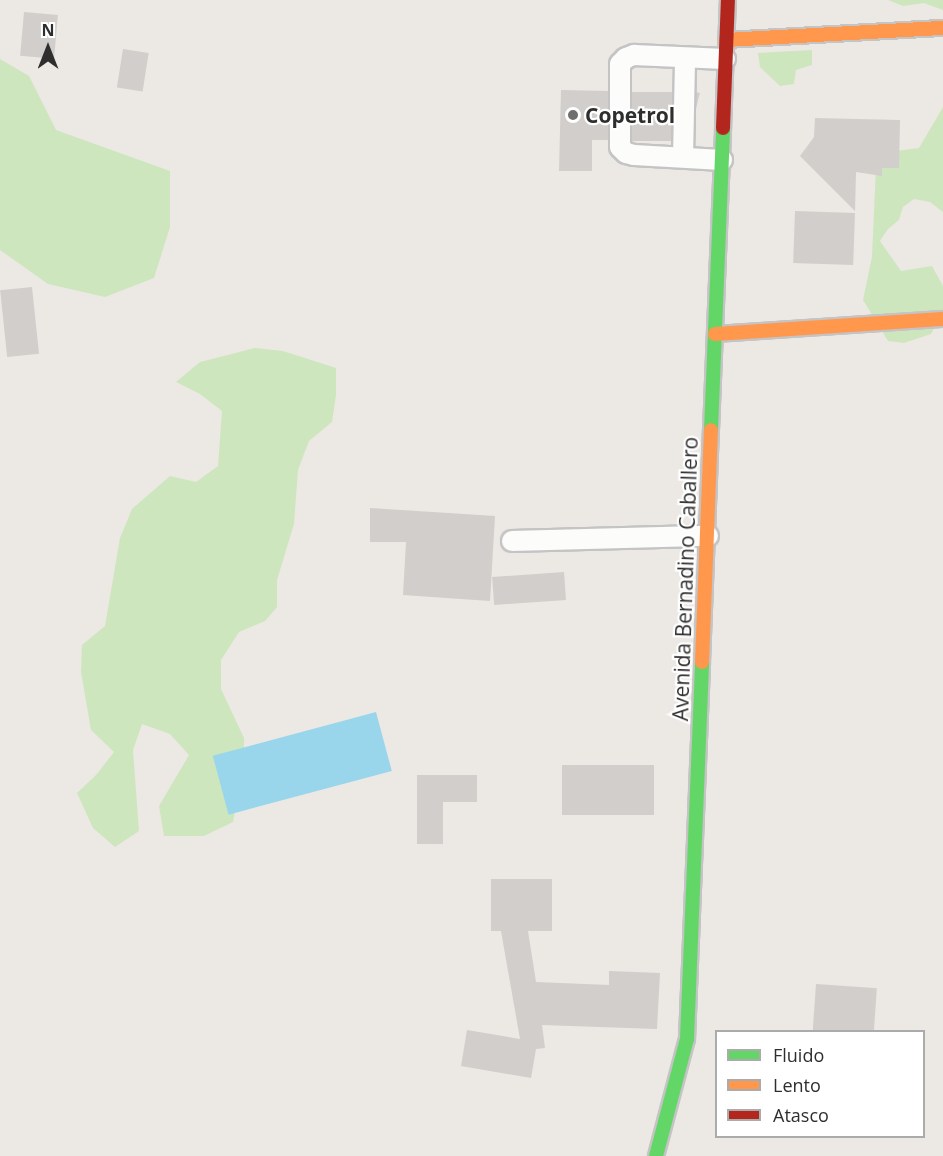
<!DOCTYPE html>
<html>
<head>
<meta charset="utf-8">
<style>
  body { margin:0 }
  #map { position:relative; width:943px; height:1156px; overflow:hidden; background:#ece8e4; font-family:"Open Sans",sans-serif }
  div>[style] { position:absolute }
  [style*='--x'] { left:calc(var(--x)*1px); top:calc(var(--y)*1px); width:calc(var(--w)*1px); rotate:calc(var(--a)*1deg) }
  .green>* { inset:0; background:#cee6be }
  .water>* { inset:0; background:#99d6ec; transform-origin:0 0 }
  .building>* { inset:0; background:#d1cecb; transform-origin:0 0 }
  .roads { filter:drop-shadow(2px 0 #c5c4c5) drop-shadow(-2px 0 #c5c4c5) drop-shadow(0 2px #c5c4c5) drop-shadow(0 -2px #c5c4c5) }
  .lane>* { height:20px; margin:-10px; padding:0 10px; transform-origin:10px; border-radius:10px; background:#fcfcfb }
  .fast>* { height:14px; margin:-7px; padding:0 7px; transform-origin:7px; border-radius:7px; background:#63d668 }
  .slow>* { height:14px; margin:-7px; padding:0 7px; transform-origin:7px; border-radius:7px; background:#ff974d }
  .jam>* { height:14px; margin:-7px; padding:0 7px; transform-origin:7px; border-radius:7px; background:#b3261e }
  .dots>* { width:16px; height:16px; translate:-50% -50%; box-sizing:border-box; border:3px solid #fff; border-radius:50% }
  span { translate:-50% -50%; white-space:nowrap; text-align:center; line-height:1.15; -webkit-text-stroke:4.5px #fff; paint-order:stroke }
  .poi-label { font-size:21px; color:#2e2e2e; font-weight:700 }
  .left { translate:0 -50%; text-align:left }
  .street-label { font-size:21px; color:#2e2e2e }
  .legend { position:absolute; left:715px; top:1030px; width:210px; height:108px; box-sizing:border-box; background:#fff; border:2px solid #ababab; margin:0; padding:8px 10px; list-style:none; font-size:18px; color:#2e2e2e }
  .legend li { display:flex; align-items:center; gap:12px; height:30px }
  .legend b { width:30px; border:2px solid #ababab }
  .north { position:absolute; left:18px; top:18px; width:60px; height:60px; -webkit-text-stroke:4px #fff; paint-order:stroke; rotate:0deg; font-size:16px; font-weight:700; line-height:24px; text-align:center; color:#2e2e2e }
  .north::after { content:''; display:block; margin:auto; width:21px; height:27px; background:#2e2e2e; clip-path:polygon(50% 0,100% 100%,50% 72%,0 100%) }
</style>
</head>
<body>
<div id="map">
  <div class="green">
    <div style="clip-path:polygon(888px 0,943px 0,943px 10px,924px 3px,903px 6px)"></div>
    <div style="clip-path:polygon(812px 50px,812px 65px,796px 70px,794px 84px,780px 86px,760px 67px,758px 53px)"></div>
    <div style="clip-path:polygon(0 59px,29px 76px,56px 130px,170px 171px,170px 227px,154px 278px,105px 297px,48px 284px,0 250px)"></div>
    <div style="clip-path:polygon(943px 107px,943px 212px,930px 202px,914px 199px,903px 207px,899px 220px,888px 229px,880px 241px,901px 271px,932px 266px,943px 286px,943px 312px,931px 334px,904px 343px,888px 341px,863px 300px,872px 257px,876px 167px,880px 153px,919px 148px)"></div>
    <div style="clip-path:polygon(255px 348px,283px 351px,336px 368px,336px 395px,332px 422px,309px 441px,298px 470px,294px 524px,277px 580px,277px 607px,265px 621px,239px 632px,221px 660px,221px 689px,244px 738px,244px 765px,233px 822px,204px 836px,164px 836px,159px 806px,189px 755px,170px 734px,142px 724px,133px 750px,139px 831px,115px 847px,93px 828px,77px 793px,97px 774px,114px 752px,91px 730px,81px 672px,82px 645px,105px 626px,120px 538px,132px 509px,170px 476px,196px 482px,218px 466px,222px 411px,200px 394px,176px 382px,200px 362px)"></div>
  </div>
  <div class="water">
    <div style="left:376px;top:712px;width:61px;height:169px;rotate:75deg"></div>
  </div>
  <div class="building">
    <div style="left:24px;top:12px;width:34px;height:44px;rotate:5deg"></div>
    <div style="left:123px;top:49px;width:26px;height:39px;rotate:9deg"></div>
    <div style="clip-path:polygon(561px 90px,608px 91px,608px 140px,592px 140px,592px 171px,559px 171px)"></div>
    <div style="left:632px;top:92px;width:40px;height:49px"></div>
    <div style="left:696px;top:92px;width:4px;height:49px;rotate:14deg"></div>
    <div style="clip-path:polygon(815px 118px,900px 120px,899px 168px,882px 168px,882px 176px,856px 172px,855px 211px,800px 156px,814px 137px)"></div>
    <div style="left:795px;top:211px;width:60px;height:52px;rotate:2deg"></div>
    <div style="left:32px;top:287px;width:67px;height:32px;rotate:84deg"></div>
    <div style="clip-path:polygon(370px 508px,495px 516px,490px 601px,403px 595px,406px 542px,370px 542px)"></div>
    <div style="left:564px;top:572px;width:28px;height:72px;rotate:86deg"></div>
    <div style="left:562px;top:765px;width:92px;height:50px"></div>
    <div style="clip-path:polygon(417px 775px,477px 775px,477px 802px,443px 802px,443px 844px,417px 844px)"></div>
    <div style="clip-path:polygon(491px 879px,552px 879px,552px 931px,528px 931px,536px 982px,609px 985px,609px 971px,660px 973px,657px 1029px,542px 1025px,545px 1048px,536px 1049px,531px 1078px,461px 1066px,467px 1030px,520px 1039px,501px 931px,491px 931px)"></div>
    <div style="left:816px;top:984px;width:61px;height:48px;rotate:4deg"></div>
  </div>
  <div class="roads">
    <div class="lane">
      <div style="--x:683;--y:157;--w:99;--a:-88.8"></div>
      <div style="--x:722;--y:160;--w:88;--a:-176.7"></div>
      <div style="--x:634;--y:155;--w:8;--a:-166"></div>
      <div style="--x:626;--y:153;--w:8;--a:-135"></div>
      <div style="--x:620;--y:147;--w:83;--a:-90"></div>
      <div style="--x:620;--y:64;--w:8;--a:-45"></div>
      <div style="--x:626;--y:58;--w:9;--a:-21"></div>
      <div style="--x:634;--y:55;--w:91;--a:2.5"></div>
      <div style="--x:512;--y:541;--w:196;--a:-1.5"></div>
    </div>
    <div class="fast">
      <div style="--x:711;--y:430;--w:302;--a:-87.7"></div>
      <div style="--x:656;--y:1156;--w:121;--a:-75.2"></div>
      <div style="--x:687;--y:1039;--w:377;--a:-87.7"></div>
    </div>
    <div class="slow">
      <div style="--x:726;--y:40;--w:217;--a:-3.2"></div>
      <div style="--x:715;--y:334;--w:228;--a:-3.8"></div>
      <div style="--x:702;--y:662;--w:232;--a:-87.8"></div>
    </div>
    <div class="jam">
      <div style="--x:723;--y:128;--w:128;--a:-87.8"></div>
    </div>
  </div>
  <div class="dots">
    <div style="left:573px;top:115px;background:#706f6e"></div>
  </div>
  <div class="poi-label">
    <span class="left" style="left:585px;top:115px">Copetrol</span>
  </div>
  <div class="street-label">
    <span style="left:685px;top:579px;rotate:-88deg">Avenida Bernadino Caballero</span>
  </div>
  <ul class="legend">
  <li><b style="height:8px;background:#63d668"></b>Fluido</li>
  <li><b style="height:8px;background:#ff974d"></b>Lento</li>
  <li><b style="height:8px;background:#b3261e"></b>Atasco</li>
  </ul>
  <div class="north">N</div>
</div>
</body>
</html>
